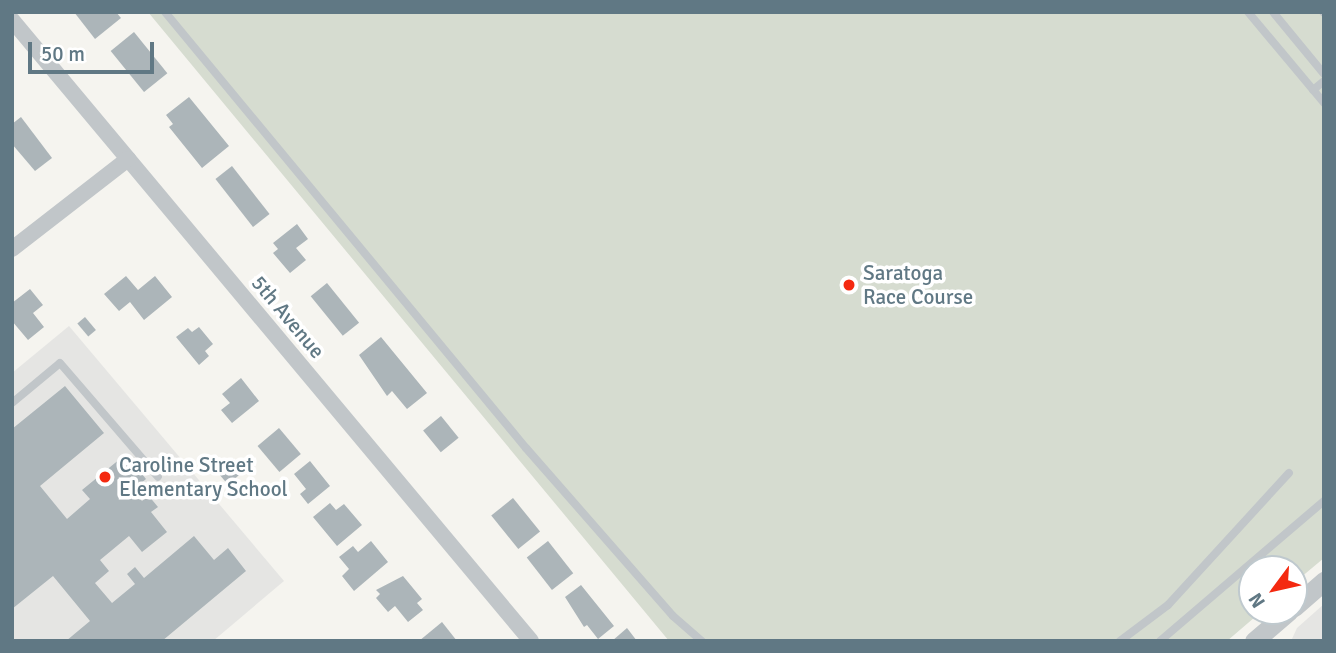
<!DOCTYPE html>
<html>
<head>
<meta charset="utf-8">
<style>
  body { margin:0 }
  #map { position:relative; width:1336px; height:653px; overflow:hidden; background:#f5f4ef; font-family:Signika,sans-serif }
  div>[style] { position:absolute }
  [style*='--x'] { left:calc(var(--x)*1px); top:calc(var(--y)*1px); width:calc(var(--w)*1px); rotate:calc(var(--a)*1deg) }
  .built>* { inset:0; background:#e5e5e3 }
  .green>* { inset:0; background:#d6dcd0 }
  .building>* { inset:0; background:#acb5b9; transform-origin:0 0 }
  .service>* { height:8px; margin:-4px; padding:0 4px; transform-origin:4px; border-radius:4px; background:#c1c6c9 }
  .minor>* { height:16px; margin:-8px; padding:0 8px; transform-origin:8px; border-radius:8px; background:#c1c6c9 }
  .tertiary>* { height:19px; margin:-9.5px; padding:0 9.5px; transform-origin:9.5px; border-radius:9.5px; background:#c1c6c9 }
  .dots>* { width:19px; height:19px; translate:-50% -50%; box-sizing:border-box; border:4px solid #fff; border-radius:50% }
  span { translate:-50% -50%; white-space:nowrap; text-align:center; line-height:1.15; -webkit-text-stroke:7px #fff; paint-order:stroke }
  .poi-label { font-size:21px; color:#607884 }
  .left { translate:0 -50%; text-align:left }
  .street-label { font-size:21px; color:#607884 }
  .frame { position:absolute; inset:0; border:14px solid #607884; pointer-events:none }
  .north { position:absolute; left:1238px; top:555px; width:70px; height:70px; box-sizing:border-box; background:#fff; border:2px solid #bfc9ce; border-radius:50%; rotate:237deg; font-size:19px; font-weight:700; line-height:28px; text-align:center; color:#607884 }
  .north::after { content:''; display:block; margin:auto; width:24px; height:32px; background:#f42910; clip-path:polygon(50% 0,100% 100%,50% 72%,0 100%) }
  .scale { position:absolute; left:28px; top:42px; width:126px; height:32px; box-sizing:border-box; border:4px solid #607884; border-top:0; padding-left:9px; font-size:21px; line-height:24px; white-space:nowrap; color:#607884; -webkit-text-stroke:5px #fff; paint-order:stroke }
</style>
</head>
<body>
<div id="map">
  <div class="built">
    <div style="clip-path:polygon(69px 326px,284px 581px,213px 641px,12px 641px,12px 373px)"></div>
    <div style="clip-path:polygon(1324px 604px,1324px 641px,1291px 641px,1297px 628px)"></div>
  </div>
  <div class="green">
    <div style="clip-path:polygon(148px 12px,1324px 12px,1324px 558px,1294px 583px,1294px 569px,1252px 569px,1252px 611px,1262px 611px,1227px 641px,669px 641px)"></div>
  </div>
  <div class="building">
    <div style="clip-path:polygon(74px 12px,116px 12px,121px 18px,95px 39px)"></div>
    <div style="left:134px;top:32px;width:53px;height:30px;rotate:51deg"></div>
    <div style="clip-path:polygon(189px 97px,229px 146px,202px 168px,169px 127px,173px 124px,166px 115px)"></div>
    <div style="clip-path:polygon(21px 117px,52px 158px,35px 171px,12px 144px,12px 124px)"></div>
    <div style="left:232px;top:166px;width:61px;height:21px;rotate:52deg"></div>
    <div style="clip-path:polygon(297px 224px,308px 239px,296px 248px,306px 260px,290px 273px,273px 253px,278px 249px,273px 243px)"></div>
    <div style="clip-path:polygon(126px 276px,138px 290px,155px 276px,172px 297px,144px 320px,130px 302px,119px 311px,104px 294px)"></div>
    <div style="left:327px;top:283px;width:51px;height:21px;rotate:51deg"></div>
    <div style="clip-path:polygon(30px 289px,43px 305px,33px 313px,44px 327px,28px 340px,12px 321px,12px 303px)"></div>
    <div style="left:85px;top:317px;width:17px;height:10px;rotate:50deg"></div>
    <div style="clip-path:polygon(199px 327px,213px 344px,205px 351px,209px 356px,199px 365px,176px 337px,188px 328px,192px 332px)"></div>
    <div style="clip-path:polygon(381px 337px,427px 393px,407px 409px,392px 391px,387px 396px,359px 355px)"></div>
    <div style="clip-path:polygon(241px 378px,259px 401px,232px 423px,221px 410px,230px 403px,222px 394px)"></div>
    <div style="clip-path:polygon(65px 386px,104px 433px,40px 486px,67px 519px,90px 499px,82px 490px,126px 454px,146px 479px,133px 490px,142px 501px,148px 495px,158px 507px,151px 512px,167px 532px,142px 552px,129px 536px,100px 560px,109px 571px,95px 583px,112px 603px,135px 584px,127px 574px,135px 567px,144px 578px,194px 536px,214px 560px,228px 548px,246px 571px,162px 641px,66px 641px,90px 621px,53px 576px,12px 609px,12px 429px)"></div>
    <div style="left:441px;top:416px;width:28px;height:23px;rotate:51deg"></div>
    <div style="left:279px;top:428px;width:34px;height:28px;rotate:50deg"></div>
    <div style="left:233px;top:458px;width:17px;height:21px;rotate:50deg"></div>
    <div style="clip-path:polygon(310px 461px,330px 486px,308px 504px,300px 494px,306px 489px,294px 474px)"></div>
    <div style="left:513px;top:498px;width:43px;height:28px;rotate:51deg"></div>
    <div style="clip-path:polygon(330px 503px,336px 510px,344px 504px,362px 525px,337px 546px,313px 517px)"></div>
    <div style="clip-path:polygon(371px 541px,388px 562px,354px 591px,342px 576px,349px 569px,339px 557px,353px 546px,358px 552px)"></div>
    <div style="left:548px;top:541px;width:41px;height:27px;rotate:52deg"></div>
    <div style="clip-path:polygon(403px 576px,422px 599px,417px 603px,423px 610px,408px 622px,395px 606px,388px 612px,376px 598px,380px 594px,376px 590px)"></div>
    <div style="clip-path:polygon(581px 585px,614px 626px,598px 639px,587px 625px,584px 627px,565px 597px)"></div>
    <div style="clip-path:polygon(442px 622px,457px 641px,419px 641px)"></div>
    <div style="clip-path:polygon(627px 628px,637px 641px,612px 641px)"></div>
  </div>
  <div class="service">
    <div style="--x:165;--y:12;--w:566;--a:50.38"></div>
    <div style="--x:526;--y:448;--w:223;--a:48.8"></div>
    <div style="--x:673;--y:616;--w:38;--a:41"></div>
    <div style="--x:1248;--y:12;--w:119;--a:50.1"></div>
    <div style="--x:1273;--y:12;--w:80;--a:50.6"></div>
    <div style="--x:1323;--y:12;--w:1;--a:45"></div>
    <div style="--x:1313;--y:90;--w:14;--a:-39"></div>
    <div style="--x:12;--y:403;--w:62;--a:-39.8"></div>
    <div style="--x:60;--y:363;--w:150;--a:49.3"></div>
    <div style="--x:1120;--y:641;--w:60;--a:-36.9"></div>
    <div style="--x:1168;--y:605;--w:179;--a:-47.5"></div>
    <div style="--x:1160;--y:641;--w:216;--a:-40.5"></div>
  </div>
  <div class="minor">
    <div style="--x:12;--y:20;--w:809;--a:50.11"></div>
    <div style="--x:12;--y:249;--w:147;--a:-37.8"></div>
  </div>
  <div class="tertiary">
    <div style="--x:1294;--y:607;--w:40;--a:-41"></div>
    <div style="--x:1254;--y:641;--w:46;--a:-40.6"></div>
  </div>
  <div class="dots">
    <div style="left:849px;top:285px;background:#f42910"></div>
    <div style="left:105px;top:477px;background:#f42910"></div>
  </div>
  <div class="poi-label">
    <span class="left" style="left:863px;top:285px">Saratoga<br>Race Course</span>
    <span class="left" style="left:119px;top:477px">Caroline Street<br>Elementary School</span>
  </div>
  <div class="street-label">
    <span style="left:288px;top:317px;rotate:50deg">5th Avenue</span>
  </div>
  <div class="frame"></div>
  <div class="north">N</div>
  <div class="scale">50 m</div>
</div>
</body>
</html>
